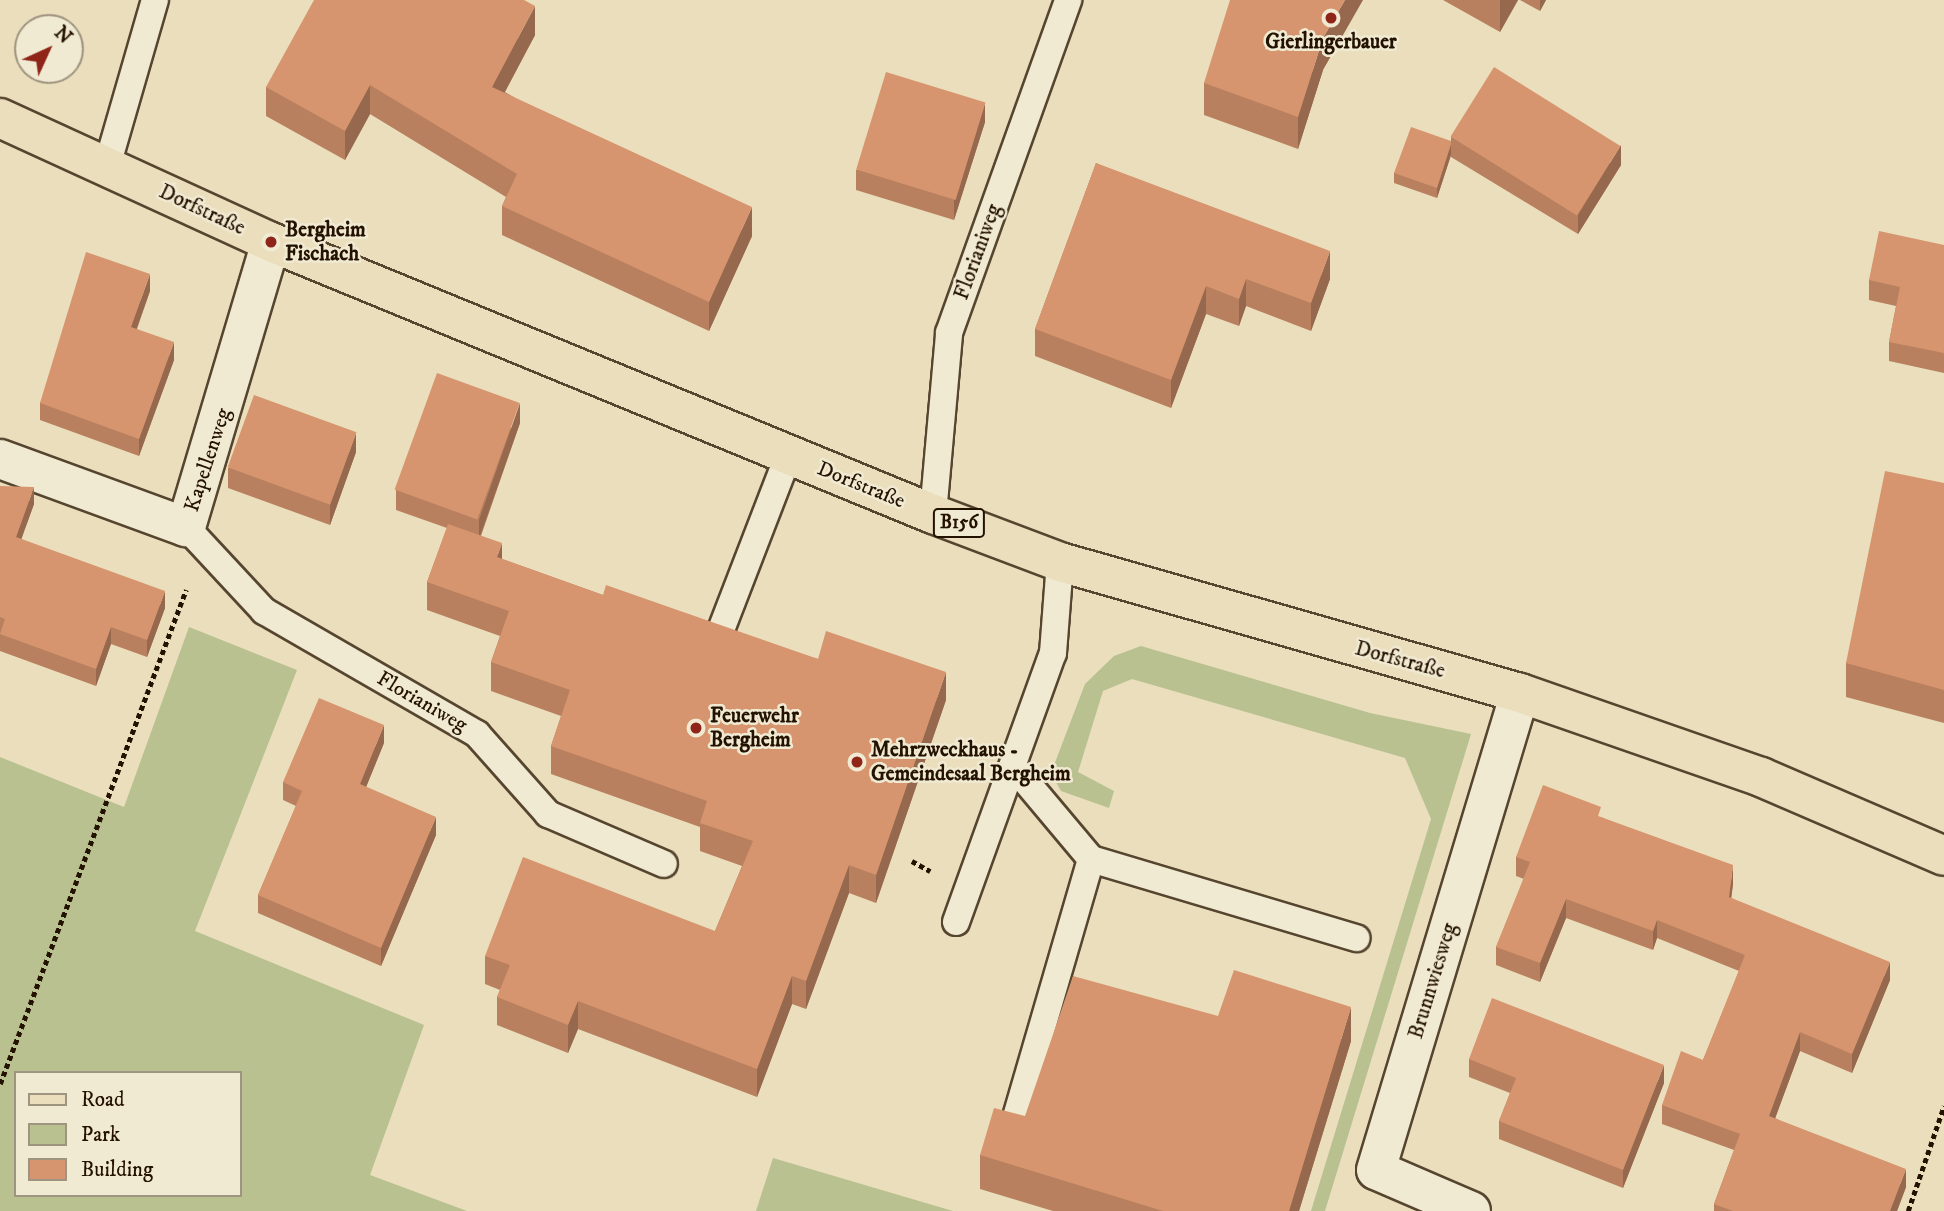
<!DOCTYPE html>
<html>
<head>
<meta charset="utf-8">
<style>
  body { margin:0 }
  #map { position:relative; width:1944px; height:1211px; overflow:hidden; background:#eadebc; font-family:"IM FELL DW Pica",serif }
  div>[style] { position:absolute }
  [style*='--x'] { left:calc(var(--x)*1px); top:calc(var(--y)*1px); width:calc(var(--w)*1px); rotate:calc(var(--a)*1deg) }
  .green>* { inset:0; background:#b8c18f }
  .path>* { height:4.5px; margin-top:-2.25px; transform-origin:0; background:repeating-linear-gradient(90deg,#241200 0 5px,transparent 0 8.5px) }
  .roads { filter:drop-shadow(2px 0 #56452f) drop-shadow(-2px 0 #56452f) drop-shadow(0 2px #56452f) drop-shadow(0 -2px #56452f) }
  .service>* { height:26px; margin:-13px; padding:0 13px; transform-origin:13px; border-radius:13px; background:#f1ead3 }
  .minor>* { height:38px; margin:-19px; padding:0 19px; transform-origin:19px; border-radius:19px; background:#f1ead3 }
  .primary>* { height:38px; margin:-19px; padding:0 19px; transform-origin:19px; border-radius:19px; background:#eadebc }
  .wall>* { inset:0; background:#b8805f }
  .shaded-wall>* { inset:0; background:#96684d }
  .building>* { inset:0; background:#d6956e; transform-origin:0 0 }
  .dots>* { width:19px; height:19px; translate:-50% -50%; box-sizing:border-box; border:4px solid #f1ead3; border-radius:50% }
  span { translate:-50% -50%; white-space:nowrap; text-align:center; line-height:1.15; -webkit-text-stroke:5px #f1ead3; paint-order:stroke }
  .shield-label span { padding:2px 5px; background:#f1ead3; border:2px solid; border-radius:5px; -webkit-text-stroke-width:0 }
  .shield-label { font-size:19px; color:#241200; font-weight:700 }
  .poi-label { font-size:21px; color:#241200; font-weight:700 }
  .left { translate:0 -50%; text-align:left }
  .street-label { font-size:21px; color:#241200 }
  .legend { position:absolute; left:14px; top:1071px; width:228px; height:126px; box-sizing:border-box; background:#f1ead3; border:2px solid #9f947f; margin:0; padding:9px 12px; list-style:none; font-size:21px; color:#241200 }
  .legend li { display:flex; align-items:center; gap:14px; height:35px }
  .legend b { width:35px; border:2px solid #9f947f }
  .north { position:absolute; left:14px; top:14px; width:70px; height:70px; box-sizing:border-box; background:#f1ead3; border:2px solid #9f947f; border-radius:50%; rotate:45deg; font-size:19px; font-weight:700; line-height:28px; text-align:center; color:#241200 }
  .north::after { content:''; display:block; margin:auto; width:24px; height:32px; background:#8f2418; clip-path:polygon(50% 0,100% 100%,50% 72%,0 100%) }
</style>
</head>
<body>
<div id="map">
  <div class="green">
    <div style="clip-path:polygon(evenodd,189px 627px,297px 670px,195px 931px,424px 1025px,370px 1175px,467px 1211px,0 1211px,0 757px,124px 807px,189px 627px,16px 1073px,240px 1073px,240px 1195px,16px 1195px,16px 1073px)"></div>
    <div style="clip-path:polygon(1141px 646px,1370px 713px,1471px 734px,1325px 1211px,1311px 1211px,1431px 819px,1405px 758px,1132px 679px,1103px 691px,1078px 772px,1114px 791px,1109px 808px,1061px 791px,1051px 773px,1085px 684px,1114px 656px)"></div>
    <div style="clip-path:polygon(773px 1158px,953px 1211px,756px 1211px)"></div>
  </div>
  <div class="path">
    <div style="--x:912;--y:861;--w:21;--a:29"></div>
    <div style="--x:0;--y:1084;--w:528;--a:-69.37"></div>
    <div style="--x:1908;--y:1211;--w:111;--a:-71.1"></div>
  </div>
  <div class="roads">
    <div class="service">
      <div style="--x:107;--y:166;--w:173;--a:-73.9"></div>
      <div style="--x:933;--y:514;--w:182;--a:-84.9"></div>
      <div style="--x:949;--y:333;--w:354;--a:-70.3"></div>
      <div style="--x:186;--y:527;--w:115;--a:47.1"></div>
      <div style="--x:264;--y:611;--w:246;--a:30"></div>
      <div style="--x:477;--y:734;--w:107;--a:48.4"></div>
      <div style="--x:548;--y:814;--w:126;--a:23.3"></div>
      <div style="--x:721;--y:630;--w:186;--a:-68.9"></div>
      <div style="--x:1013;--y:766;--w:121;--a:50"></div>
      <div style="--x:1091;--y:859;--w:277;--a:16.6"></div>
      <div style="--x:956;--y:922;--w:286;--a:-70.2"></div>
      <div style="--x:1053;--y:653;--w:91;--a:-85.6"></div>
      <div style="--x:1012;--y:1131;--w:283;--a:-73.8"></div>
    </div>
    <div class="minor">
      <div style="--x:0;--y:459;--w:198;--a:20.1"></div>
      <div style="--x:186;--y:527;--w:297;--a:-73.4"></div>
      <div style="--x:1471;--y:1211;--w:103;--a:-156.7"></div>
      <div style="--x:1376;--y:1170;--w:498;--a:-73.2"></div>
    </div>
    <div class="primary">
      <div style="--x:0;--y:118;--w:298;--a:24.6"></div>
      <div style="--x:271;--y:242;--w:716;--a:22.34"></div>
      <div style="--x:933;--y:514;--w:136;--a:20.7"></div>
      <div style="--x:1060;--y:562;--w:478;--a:15.9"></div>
      <div style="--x:1520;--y:693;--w:255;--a:19.2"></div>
      <div style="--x:1761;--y:777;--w:199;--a:23.3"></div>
    </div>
  </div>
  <div class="wall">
    <div style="clip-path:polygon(1443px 0,1518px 0,1500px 32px)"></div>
    <div style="clip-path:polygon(1520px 0,1546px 0,1540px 11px)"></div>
    <div style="clip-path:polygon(535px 35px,505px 92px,752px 236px,709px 331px,502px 235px,502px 206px,506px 197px,370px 114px,345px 160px,266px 116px,266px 87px)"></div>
    <div style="clip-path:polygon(1323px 70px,1298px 149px,1204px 115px,1204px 83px)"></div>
    <div style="clip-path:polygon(985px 122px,954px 220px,856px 190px,856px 170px)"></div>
    <div style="clip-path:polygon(1451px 137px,1621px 165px,1578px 234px,1451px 157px,1451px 155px,1437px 198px,1394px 183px,1394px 173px,1451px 141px)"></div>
    <div style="clip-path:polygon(1096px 163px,1330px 279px,1311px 331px,1246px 306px,1239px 326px,1206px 314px,1171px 408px,1035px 356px,1035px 329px)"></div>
    <div style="clip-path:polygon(1944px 245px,1944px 373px,1889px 361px,1889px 342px,1896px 306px,1869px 300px,1869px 280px)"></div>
    <div style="clip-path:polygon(150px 291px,137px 329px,174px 360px,139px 456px,40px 420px,40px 403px)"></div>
    <div style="clip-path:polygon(520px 423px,481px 536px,502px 559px,603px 595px,818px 659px,946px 700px,876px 903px,849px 893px,806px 1009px,792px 1004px,757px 1097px,578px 1029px,568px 1053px,497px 1025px,497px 997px,500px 990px,485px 984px,485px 956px,715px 931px,742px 866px,700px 851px,700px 827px,551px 774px,551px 746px,561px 716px,491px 691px,491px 662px,500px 636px,427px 610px,427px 582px,447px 528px,396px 510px,396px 490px)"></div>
    <div style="clip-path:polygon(356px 452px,330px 525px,228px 488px,228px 468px)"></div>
    <div style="clip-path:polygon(1944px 483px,1944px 723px,1846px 697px,1846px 663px)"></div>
    <div style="clip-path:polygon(0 486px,34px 504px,21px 539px,165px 608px,147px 657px,111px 644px,96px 686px,0 651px)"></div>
    <div style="clip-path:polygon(384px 743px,366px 787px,436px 835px,381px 966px,258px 913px,258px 895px,296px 806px,283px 800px,283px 782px)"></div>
    <div style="clip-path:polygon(1601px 817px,1733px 884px,1731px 898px,1890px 980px,1852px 1073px,1800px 1051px,1775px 1118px,1906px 1187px,1897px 1211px,1714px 1211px,1714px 1204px,1734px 1150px,1662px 1124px,1662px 1105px,1703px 1060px,1739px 971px,1657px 938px,1653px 950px,1566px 918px,1540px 982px,1496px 965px,1496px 947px,1524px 879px,1516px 876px,1516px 857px)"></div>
    <div style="clip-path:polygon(1218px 1016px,1351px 1041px,1299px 1211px,1053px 1211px,980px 1189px,980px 1155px,1025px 1116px)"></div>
    <div style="clip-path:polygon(1469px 1059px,1664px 1083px,1623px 1188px,1499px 1139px,1499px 1121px,1510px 1093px,1469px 1077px)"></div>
  </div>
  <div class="shaded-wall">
    <div style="clip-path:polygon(1345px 0,1363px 0,1323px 70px,1298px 149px,1298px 117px,1323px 38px)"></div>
    <div style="clip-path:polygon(1500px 0,1518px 0,1500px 32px)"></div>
    <div style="clip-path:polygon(1540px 0,1546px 0,1540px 11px)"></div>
    <div style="clip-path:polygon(535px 6px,535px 35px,492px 116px,492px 87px)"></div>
    <div style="clip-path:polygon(370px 85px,370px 114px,345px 160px,345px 131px)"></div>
    <div style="clip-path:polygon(985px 103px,985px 122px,954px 220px,954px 200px)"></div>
    <div style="clip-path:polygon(1451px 144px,1451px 155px,1437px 198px,1437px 188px)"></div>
    <div style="clip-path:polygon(1621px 145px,1621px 165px,1578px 234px,1578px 215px)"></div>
    <div style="clip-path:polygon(752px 207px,752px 236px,709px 331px,709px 302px)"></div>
    <div style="clip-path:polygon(1330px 251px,1330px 279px,1311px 331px,1311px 303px)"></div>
    <div style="clip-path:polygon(150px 274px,150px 291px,131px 344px,131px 327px)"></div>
    <div style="clip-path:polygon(1246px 279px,1246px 306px,1239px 326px,1239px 299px)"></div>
    <div style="clip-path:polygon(1206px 286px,1206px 314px,1171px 408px,1171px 380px)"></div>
    <div style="clip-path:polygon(174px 342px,174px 360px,139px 456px,139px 439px)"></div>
    <div style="clip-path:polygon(520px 403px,520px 423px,479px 539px,479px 520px)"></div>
    <div style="clip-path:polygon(356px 433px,356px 452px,330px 525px,330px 505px)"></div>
    <div style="clip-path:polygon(34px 487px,34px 504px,16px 554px,16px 537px)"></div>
    <div style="clip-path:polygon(502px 543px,502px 571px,497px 557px)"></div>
    <div style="clip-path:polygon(165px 591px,165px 608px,147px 657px,147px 640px)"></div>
    <div style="clip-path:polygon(111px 627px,111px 644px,96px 686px,96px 669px)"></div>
    <div style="clip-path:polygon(946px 672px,946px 700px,876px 903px,876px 875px)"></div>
    <div style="clip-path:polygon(384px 725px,384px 743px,360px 802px,360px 784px)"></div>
    <div style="clip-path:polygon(436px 817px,436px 835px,381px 966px,381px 948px)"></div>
    <div style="clip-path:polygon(849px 865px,849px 893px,806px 1009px,806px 981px)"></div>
    <div style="clip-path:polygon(1733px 865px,1733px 884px,1729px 916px,1729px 897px)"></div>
    <div style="clip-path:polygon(1566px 899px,1566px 918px,1540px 982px,1540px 963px)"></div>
    <div style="clip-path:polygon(1657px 920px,1657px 938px,1653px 950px,1653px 931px)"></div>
    <div style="clip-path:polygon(1890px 962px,1890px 980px,1852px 1073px,1852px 1054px)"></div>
    <div style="clip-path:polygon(792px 976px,792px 1004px,757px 1097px,757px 1069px)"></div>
    <div style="clip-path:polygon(578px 1001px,578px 1029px,568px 1053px,568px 1025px)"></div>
    <div style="clip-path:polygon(1351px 1007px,1351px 1041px,1299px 1211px,1289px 1211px)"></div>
    <div style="clip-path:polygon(1800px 1032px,1800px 1051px,1769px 1135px,1769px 1116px)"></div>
    <div style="clip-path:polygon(1664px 1065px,1664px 1083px,1623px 1188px,1623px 1170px)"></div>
    <div style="clip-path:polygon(1906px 1169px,1906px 1187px,1897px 1211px,1890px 1211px)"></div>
  </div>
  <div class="building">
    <div style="clip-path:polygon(314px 0,524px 0,535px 6px,492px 87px,752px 207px,709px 302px,502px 206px,517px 174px,370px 85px,345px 131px,266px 87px)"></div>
    <div style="clip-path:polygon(1230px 0,1345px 0,1323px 38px,1298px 117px,1204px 83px)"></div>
    <div style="left:1494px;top:67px;width:149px;height:82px;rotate:32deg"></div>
    <div style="left:886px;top:72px;width:104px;height:102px;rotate:17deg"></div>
    <div style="clip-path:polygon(1411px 127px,1451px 141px,1451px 144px,1437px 188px,1394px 173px)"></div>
    <div style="clip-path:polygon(1096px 163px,1330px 251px,1311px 303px,1246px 279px,1239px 299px,1206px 286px,1171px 380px,1035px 329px)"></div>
    <div style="clip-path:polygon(1879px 231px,1944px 245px,1944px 353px,1889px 342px,1900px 287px,1869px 280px)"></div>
    <div style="clip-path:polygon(86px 252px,150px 274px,131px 327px,174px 342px,139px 439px,40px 403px)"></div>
    <div style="left:437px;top:373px;width:88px;height:124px;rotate:20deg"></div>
    <div style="left:254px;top:395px;width:109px;height:77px;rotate:20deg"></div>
    <div style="clip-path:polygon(1885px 471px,1944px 483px,1944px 690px,1846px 663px)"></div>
    <div style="clip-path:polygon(0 486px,34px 487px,16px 537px,165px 591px,147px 640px,111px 627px,96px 669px,0 634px,5px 619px,0 617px)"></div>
    <div style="clip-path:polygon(448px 524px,502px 543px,497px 557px,603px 595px,606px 585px,818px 659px,826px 631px,946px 672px,876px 875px,849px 865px,806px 981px,792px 976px,757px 1069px,578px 1001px,568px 1025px,497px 997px,510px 965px,485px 956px,523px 857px,715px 931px,753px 841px,700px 823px,707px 801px,551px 746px,570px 690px,491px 662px,509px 611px,427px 582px)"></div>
    <div style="clip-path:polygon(319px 698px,384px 725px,360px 784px,436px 817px,381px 948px,258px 895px,302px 791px,283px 782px)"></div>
    <div style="clip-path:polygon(1543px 785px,1601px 807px,1598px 816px,1733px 865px,1729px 897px,1890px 962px,1852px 1054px,1800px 1032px,1769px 1116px,1906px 1169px,1890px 1211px,1733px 1211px,1714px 1204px,1740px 1134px,1662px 1105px,1681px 1051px,1703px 1060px,1745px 955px,1657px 920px,1653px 931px,1566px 899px,1540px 963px,1496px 947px,1530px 862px,1516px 857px)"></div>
    <div style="clip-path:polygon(1234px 970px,1351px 1007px,1289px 1211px,1163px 1211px,980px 1155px,994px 1108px,1025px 1116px,1073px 976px,1218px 1016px)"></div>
    <div style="clip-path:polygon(1492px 998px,1664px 1065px,1623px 1170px,1499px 1121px,1516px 1078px,1469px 1059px)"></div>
  </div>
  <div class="dots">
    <div style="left:1331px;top:18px;background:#8f2418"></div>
    <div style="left:271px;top:242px;background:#8f2418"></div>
    <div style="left:696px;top:728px;background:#8f2418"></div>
    <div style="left:857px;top:762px;background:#8f2418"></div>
  </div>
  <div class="shield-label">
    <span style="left:959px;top:523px">B156</span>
  </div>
  <div class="poi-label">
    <span style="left:1331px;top:42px">Gierlingerbauer</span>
    <span class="left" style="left:285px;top:242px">Bergheim<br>Fischach</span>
    <span class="left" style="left:710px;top:728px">Feuerwehr<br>Bergheim</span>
    <span class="left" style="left:871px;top:762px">Mehrzweckhaus -<br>Gemeindesaal Bergheim</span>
  </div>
  <div class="street-label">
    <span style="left:202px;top:210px;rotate:25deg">Dorfstraße</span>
    <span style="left:978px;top:252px;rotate:-70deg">Florianiweg</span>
    <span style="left:208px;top:460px;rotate:-72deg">Kapellenweg</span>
    <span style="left:861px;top:485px;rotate:22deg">Dorfstraße</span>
    <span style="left:1400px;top:660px;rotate:15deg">Dorfstraße</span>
    <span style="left:422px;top:702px;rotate:30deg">Florianiweg</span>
    <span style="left:1433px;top:981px;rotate:-73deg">Brunnwiesweg</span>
  </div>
  <ul class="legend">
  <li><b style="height:9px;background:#eadebc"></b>Road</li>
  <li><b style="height:19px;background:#b8c18f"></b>Park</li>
  <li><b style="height:19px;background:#d6956e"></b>Building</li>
  </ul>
  <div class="north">N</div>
</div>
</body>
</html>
